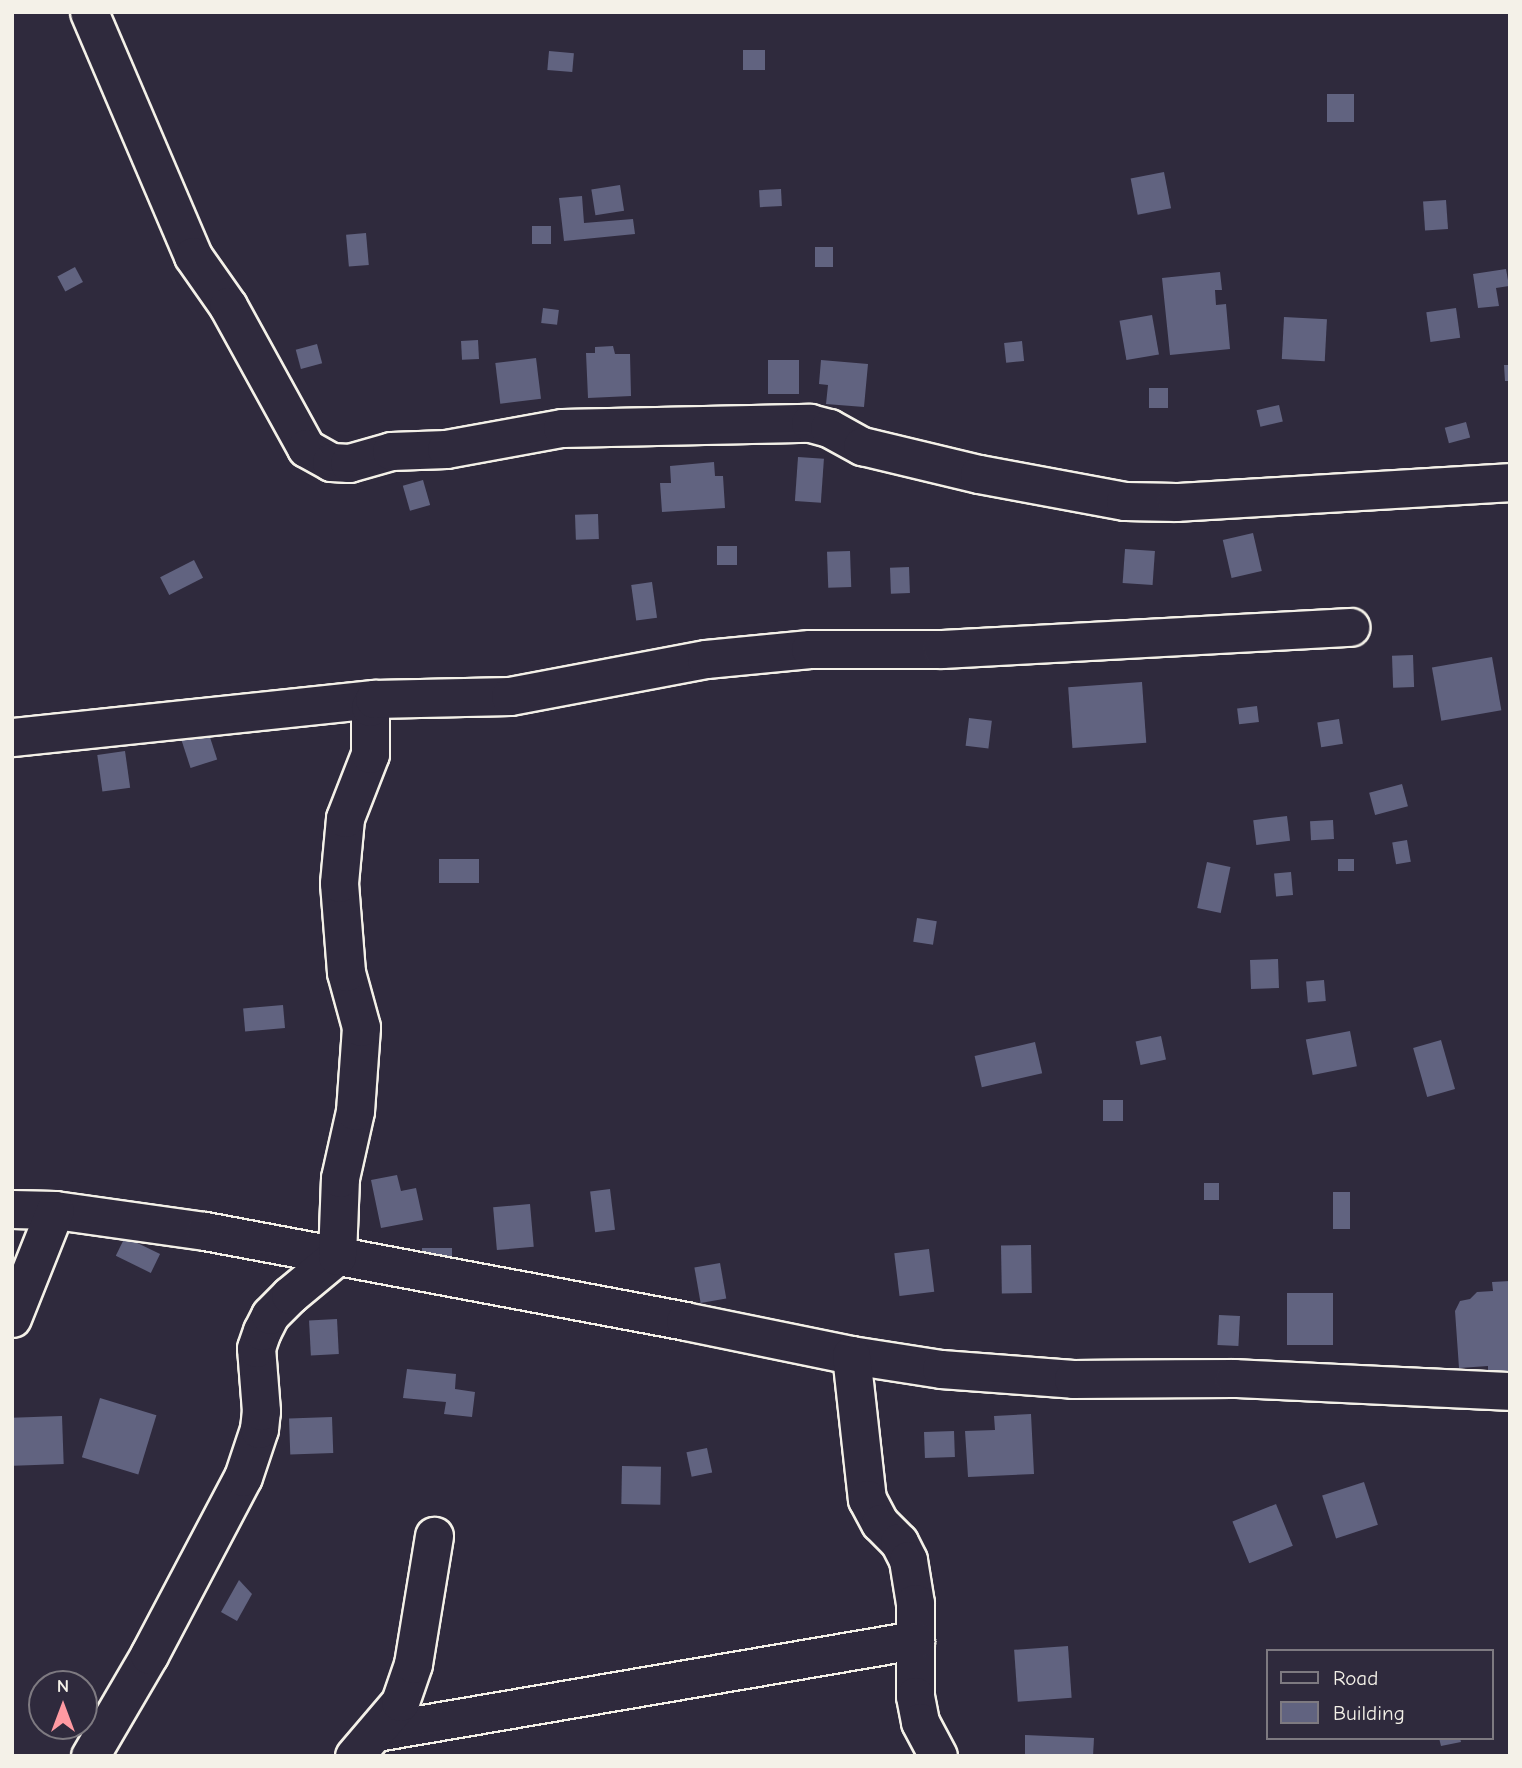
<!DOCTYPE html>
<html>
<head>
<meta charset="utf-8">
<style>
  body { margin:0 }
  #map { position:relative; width:1522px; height:1768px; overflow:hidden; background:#2f2a3d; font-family:"Comic Neue",sans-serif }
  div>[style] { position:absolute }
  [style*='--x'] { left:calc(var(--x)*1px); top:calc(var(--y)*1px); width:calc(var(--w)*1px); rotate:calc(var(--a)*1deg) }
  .building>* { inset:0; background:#616380; transform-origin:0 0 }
  .roads { filter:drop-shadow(2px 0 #f4f1e8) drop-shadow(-2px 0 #f4f1e8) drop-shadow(0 2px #f4f1e8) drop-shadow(0 -2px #f4f1e8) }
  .minor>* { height:37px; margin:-18.5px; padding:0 18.5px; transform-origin:18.5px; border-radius:18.5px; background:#2f2a3d }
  span { translate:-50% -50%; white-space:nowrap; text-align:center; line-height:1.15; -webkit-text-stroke:5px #2f2a3d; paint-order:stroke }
  .frame { position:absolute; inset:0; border:14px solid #f4f1e8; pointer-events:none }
  .legend { position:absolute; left:1266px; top:1649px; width:228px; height:91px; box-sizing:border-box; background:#2f2a3d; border:2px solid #7e7a81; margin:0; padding:9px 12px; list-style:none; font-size:21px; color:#f4f1e8 }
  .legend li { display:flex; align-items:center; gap:14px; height:35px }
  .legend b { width:35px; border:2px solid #7e7a81 }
  .north { position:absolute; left:28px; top:1670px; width:70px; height:70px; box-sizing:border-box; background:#2f2a3d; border:2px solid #7e7a81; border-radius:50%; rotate:0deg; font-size:19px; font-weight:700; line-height:28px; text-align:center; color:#f4f1e8 }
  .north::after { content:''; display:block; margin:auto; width:24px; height:32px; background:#ff9aa2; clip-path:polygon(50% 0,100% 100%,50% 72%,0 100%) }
</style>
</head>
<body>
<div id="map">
  <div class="building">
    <div style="left:743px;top:50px;width:22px;height:20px"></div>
    <div style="left:549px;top:51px;width:25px;height:19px;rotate:5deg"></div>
    <div style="left:1327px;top:94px;width:27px;height:28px"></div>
    <div style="left:1164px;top:172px;width:37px;height:34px;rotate:79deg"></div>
    <div style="left:620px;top:185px;width:26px;height:29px;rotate:81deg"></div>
    <div style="left:781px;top:189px;width:17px;height:22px;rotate:87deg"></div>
    <div style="clip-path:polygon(582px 196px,584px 223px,633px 219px,635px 234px,564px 241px,559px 198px)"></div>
    <div style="left:1446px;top:200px;width:29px;height:23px;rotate:86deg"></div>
    <div style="left:551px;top:226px;width:18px;height:19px;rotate:90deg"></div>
    <div style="left:366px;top:233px;width:32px;height:20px;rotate:85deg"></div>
    <div style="left:815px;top:247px;width:18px;height:20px"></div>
    <div style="left:75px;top:267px;width:17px;height:20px;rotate:62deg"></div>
    <div style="clip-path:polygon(1506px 269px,1509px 286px,1496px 288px,1499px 306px,1478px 308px,1473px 274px)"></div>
    <div style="clip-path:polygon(1220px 272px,1222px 290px,1215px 290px,1216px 305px,1226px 304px,1230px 349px,1170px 355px,1162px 278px)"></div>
    <div style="left:543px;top:308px;width:16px;height:15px;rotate:7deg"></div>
    <div style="left:1456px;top:308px;width:30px;height:30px;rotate:82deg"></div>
    <div style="left:1152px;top:315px;width:40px;height:33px;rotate:80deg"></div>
    <div style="left:1284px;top:317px;width:43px;height:42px;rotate:3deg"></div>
    <div style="left:478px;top:340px;width:19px;height:17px;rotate:87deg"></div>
    <div style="left:1022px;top:341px;width:20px;height:18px;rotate:84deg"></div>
    <div style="left:317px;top:344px;width:20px;height:22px;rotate:75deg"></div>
    <div style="clip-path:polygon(613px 346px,615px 354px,630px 354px,631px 396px,588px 398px,586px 353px,595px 353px,595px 347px)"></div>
    <div style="left:536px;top:358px;width:41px;height:41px;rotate:83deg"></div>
    <div style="left:768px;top:360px;width:31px;height:34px"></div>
    <div style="clip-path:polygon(821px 360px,868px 364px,864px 407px,826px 404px,828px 385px,819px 384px)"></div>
    <div style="clip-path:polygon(1504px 365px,1510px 365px,1510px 381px,1505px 381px)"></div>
    <div style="left:1149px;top:388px;width:19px;height:20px"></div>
    <div style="left:1279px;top:405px;width:17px;height:23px;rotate:77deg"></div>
    <div style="left:1466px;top:422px;width:16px;height:22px;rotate:75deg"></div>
    <div style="left:798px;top:457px;width:26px;height:44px;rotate:4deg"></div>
    <div style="clip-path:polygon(714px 462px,715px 476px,723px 476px,725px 508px,662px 512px,660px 483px,671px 483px,670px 466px)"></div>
    <div style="left:423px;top:480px;width:26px;height:21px;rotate:74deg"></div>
    <div style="left:598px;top:514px;width:25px;height:23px;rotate:88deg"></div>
    <div style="left:1253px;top:533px;width:39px;height:31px;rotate:77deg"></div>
    <div style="left:717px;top:546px;width:20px;height:19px"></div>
    <div style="left:1125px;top:549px;width:30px;height:34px;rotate:4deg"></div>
    <div style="left:850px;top:551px;width:36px;height:23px;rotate:88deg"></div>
    <div style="left:194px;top:560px;width:20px;height:38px;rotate:63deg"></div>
    <div style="left:909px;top:567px;width:26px;height:19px;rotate:88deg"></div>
    <div style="left:652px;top:582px;width:36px;height:21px;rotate:82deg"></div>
    <div style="left:1413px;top:655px;width:32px;height:21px;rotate:88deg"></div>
    <div style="left:1492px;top:657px;width:54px;height:61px;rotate:80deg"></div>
    <div style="left:1142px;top:682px;width:61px;height:74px;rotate:86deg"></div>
    <div style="left:1257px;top:706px;width:16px;height:20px;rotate:83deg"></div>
    <div style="left:969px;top:718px;width:23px;height:28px;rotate:7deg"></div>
    <div style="left:1339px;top:719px;width:25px;height:22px;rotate:81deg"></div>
    <div style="left:207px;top:728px;width:33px;height:28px;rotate:72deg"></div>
    <div style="left:125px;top:751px;width:37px;height:28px;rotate:82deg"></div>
    <div style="left:1402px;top:784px;width:23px;height:34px;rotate:75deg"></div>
    <div style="left:1287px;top:816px;width:25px;height:34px;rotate:83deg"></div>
    <div style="left:1333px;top:820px;width:19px;height:23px;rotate:87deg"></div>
    <div style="left:1407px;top:840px;width:22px;height:15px;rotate:80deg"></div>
    <div style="left:479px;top:859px;width:24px;height:40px;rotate:90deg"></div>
    <div style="left:1338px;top:859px;width:16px;height:12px"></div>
    <div style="left:1207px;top:862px;width:24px;height:47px;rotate:12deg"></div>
    <div style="left:1291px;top:872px;width:23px;height:17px;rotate:85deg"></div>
    <div style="left:917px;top:918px;width:20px;height:24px;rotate:9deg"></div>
    <div style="left:1278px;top:959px;width:29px;height:28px;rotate:88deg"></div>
    <div style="left:1324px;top:980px;width:21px;height:18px;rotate:85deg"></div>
    <div style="left:283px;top:1005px;width:23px;height:40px;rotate:85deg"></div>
    <div style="left:1350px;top:1031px;width:36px;height:45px;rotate:79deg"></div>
    <div style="left:1161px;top:1036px;width:24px;height:26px;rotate:78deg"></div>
    <div style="left:1441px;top:1040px;width:51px;height:29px;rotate:74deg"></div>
    <div style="left:1035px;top:1042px;width:32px;height:62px;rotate:77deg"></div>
    <div style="left:1103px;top:1100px;width:20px;height:21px"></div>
    <div style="clip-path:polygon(397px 1175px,401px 1191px,416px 1188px,423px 1220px,381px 1228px,371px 1180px)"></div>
    <div style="left:1204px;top:1183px;width:15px;height:17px"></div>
    <div style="left:610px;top:1189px;width:41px;height:20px;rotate:83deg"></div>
    <div style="left:1333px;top:1192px;width:17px;height:37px"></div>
    <div style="left:530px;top:1204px;width:43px;height:37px;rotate:85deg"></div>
    <div style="left:125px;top:1237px;width:39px;height:21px;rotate:26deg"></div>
    <div style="left:1031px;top:1245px;width:48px;height:30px;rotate:89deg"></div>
    <div style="left:422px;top:1248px;width:30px;height:16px"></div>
    <div style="left:929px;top:1249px;width:43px;height:35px;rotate:83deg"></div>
    <div style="left:720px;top:1263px;width:36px;height:26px;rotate:80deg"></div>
    <div style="clip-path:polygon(1510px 1281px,1510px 1372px,1488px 1374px,1488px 1366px,1459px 1368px,1455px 1311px,1460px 1301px,1470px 1299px,1477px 1292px,1493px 1291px,1492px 1282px)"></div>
    <div style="left:1287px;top:1293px;width:46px;height:52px"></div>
    <div style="left:1219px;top:1315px;width:21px;height:30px;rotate:3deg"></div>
    <div style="left:337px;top:1319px;width:35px;height:28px;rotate:87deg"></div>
    <div style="clip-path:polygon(407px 1369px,456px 1374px,455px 1389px,475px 1392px,472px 1417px,444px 1414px,446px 1402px,403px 1398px)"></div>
    <div style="left:100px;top:1398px;width:59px;height:62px;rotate:17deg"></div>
    <div style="clip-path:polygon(1031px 1414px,1034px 1474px,968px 1477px,965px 1431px,995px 1430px,994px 1416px)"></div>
    <div style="left:62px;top:1416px;width:48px;height:50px;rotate:88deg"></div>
    <div style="left:332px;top:1417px;width:36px;height:43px;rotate:88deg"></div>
    <div style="left:954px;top:1431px;width:26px;height:30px;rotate:88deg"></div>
    <div style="left:707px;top:1448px;width:25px;height:21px;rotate:78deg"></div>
    <div style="left:622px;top:1466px;width:39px;height:38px;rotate:1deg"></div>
    <div style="left:1364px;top:1482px;width:45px;height:44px;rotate:72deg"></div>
    <div style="left:1276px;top:1504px;width:45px;height:47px;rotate:68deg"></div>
    <div style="clip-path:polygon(239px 1580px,252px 1594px,237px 1621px,221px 1612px)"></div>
    <div style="left:1068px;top:1646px;width:52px;height:54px;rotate:86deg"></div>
    <div style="clip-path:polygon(1025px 1735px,1094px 1738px,1093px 1756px,1025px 1756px)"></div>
    <div style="clip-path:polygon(1439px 1738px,1460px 1738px,1461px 1742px,1441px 1746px)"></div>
  </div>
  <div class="roads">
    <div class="minor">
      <div style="--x:89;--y:12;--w:265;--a:66.9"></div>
      <div style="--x:193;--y:256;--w:61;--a:55"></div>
      <div style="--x:228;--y:306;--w:162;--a:61.2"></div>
      <div style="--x:306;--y:448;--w:29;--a:29"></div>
      <div style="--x:331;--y:462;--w:18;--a:3"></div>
      <div style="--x:349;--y:463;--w:44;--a:-15.9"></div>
      <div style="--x:391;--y:451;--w:55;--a:-2.1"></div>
      <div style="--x:446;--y:449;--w:118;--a:-10.3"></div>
      <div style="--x:562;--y:428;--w:248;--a:-1.2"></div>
      <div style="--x:810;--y:423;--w:20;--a:15"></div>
      <div style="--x:829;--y:428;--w:38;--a:29"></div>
      <div style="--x:862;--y:446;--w:120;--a:13.5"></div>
      <div style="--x:979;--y:474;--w:148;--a:10.5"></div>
      <div style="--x:1125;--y:501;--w:51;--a:1.1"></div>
      <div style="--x:1176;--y:502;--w:335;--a:-3.4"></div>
      <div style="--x:12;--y:737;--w:364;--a:-6"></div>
      <div style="--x:12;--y:1209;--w:43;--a:1.3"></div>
      <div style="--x:55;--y:1210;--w:151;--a:8"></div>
      <div style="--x:205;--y:1231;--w:488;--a:10.6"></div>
      <div style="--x:685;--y:1321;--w:169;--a:11.6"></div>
      <div style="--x:851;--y:1355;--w:91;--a:8.8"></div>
      <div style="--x:941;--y:1369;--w:132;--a:4.3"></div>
      <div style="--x:1073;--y:1379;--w:161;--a:-0.4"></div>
      <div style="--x:1234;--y:1378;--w:276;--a:2.7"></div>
      <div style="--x:12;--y:1318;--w:116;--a:-68.3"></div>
      <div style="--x:851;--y:1355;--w:145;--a:83.7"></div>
      <div style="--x:867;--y:1499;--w:27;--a:62"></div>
      <div style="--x:880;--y:1523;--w:27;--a:45"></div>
      <div style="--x:899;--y:1542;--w:20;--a:63"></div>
      <div style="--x:908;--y:1560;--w:44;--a:80.8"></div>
      <div style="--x:915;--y:1603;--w:93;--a:90"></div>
      <div style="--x:915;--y:1696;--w:26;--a:79"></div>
      <div style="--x:920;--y:1722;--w:38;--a:62"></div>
      <div style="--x:376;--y:1732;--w:547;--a:-9.69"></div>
      <div style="--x:90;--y:1756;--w:117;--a:-59.7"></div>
      <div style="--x:149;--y:1655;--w:201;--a:-62.2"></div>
      <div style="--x:243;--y:1477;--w:51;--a:-71.6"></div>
      <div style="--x:259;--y:1429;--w:18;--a:-84"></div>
      <div style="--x:261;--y:1411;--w:63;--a:-94.5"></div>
      <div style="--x:256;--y:1348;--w:18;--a:-71"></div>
      <div style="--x:262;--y:1331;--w:18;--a:-63"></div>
      <div style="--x:270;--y:1315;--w:28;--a:-45"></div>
      <div style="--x:290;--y:1295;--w:61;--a:-39.7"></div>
      <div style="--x:337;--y:1256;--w:78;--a:-87.8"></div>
      <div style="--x:340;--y:1178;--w:69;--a:-77.4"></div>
      <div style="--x:355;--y:1111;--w:84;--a:-85.9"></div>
      <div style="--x:361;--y:1027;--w:57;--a:-105.3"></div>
      <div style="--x:346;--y:972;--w:89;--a:-94.5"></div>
      <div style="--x:339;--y:883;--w:65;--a:-84.7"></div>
      <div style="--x:345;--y:818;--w:69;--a:-68.7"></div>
      <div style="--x:370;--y:754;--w:47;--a:-90"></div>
      <div style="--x:370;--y:707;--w:9;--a:-63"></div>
      <div style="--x:374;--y:699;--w:136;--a:-1.3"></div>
      <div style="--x:510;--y:696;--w:199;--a:-10.7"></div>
      <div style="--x:706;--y:659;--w:104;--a:-5.5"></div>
      <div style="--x:810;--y:649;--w:132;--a:0"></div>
      <div style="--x:942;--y:649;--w:409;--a:-3.1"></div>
      <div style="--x:354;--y:1756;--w:71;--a:-49.6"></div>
      <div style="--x:400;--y:1702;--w:40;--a:-71.1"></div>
      <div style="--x:413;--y:1664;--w:130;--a:-80.7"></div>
    </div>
  </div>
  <div class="frame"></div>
  <ul class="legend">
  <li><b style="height:9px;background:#2f2a3d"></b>Road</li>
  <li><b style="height:19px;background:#616380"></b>Building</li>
  </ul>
  <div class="north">N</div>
</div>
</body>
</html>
